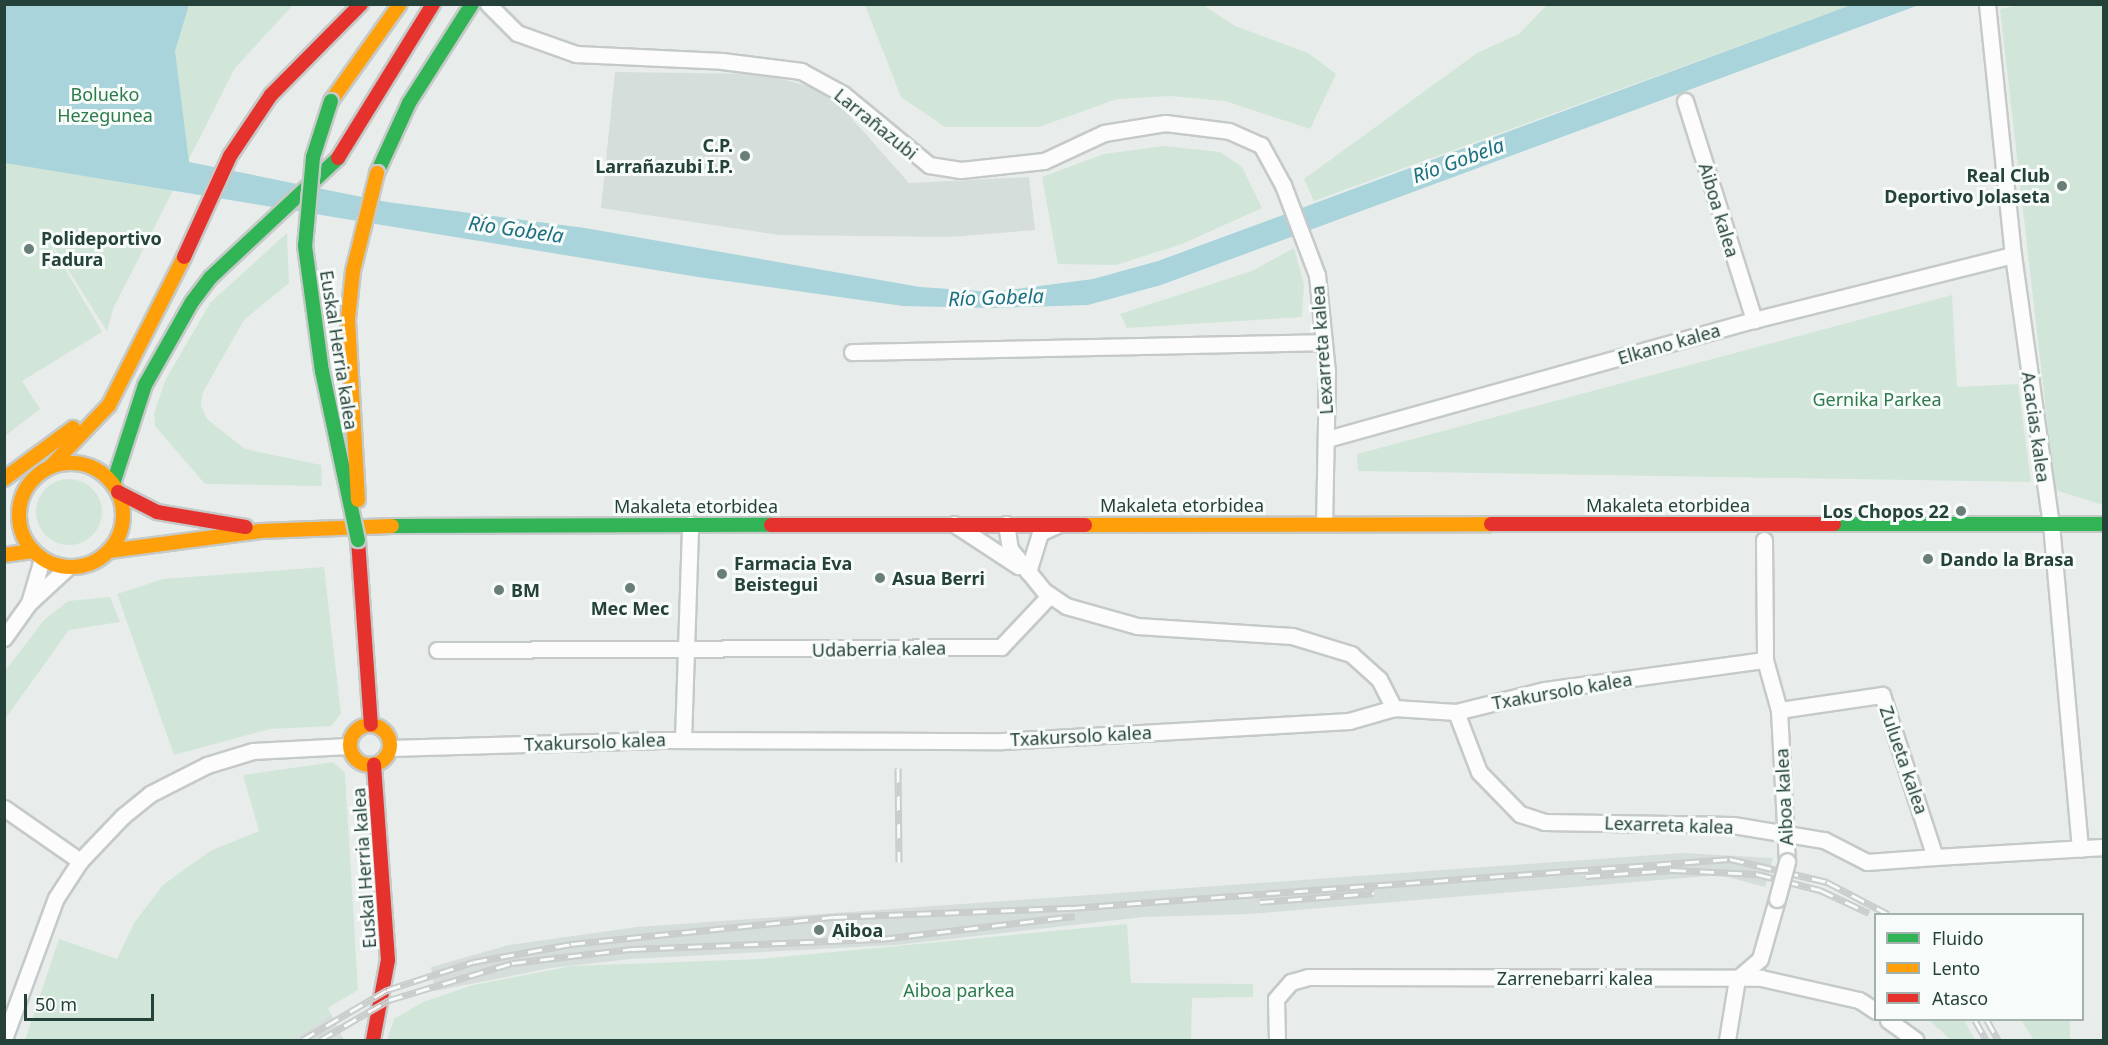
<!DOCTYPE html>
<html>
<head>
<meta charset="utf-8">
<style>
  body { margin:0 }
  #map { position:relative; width:2108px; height:1045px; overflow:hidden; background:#e8edeb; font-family:"Noto Sans",sans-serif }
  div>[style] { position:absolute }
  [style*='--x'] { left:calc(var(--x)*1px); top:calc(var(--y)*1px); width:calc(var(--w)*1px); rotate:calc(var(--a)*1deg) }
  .built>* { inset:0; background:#d6dedb }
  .green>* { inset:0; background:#d1e6d8 }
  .round { border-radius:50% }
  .water>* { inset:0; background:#a9d4db }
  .roads { filter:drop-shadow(2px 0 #c5cac8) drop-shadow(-2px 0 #c5cac8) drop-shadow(0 2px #c5cac8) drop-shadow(0 -2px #c5cac8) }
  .street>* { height:15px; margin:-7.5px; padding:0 7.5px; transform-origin:7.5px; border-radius:7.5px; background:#fcfcfc }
  .fast>* { height:14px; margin:-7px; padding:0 7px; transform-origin:7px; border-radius:7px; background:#30b455 }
  .slow>* { height:14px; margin:-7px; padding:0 7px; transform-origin:7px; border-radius:7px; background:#ff9f0a }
  .slow>.ring { margin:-7px; padding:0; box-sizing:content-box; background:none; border:14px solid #ff9f0a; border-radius:50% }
  .jam>* { height:14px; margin:-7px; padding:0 7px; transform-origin:7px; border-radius:7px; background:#e5322d }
  .rail>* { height:7px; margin-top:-3.5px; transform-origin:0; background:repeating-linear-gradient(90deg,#f7fbf9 0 14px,#c9cdcc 0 28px); box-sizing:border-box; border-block:2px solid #c9cdcc }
  .bridges { filter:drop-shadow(2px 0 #c5cac8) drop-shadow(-2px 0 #c5cac8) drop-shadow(0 2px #c5cac8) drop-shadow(0 -2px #c5cac8) }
  .street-bridge>* { height:15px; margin:-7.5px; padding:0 7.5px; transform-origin:7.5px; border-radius:7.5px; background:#fcfcfc }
  .fast-bridge>* { height:14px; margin:-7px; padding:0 7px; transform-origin:7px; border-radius:7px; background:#30b455 }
  .slow-bridge>* { height:14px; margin:-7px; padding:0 7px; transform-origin:7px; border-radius:7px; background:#ff9f0a }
  .dots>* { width:16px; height:16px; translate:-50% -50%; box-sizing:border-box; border:3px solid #f7fbf9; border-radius:50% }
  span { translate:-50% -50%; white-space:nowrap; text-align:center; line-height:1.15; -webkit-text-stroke:6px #f7fbf9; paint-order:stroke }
  .park-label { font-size:18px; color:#2d7a4b }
  .street-label { font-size:18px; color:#24423a }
  .poi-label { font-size:18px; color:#24423a; font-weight:700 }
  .right { translate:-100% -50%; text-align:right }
  .left { translate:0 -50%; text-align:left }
  .water-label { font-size:20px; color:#1c6f80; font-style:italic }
  .frame { position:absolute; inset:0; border:6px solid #24423a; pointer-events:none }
  .legend { position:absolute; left:1874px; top:913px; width:210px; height:108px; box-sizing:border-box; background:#f7fbf9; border:2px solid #a3b1ad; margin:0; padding:8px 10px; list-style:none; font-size:18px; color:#24423a }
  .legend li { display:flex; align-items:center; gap:12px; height:30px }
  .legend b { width:30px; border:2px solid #a3b1ad }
  .scale { position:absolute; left:24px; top:994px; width:130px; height:27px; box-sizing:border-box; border:3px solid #24423a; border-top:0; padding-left:8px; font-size:18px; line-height:21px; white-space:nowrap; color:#24423a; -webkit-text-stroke:4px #f7fbf9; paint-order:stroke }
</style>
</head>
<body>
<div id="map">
  <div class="built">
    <div style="clip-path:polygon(615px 72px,764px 74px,811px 87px,840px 105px,909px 183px,1029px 177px,1035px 230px,950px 237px,779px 235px,601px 208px)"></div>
    <div style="clip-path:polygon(1683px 853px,1773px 858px,1765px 887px,1720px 875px,1250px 914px,1144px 917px,896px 945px,631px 959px,551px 968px,435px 991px,431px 967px,509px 945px,637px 927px)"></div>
    <div style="clip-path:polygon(331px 1014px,344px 1040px,292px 1040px)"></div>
  </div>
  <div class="green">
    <div style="clip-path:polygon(5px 5px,293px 5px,235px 68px,113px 309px,107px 331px,39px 224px,102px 332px,22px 381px,40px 409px,5px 436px)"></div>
    <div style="clip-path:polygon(865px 5px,1203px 5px,1235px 26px,1308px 53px,1336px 74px,1310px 129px,1225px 101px,1170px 96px,1117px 99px,1039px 127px,945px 127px,901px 97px)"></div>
    <div style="clip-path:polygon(1547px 5px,1851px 5px,1314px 201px,1304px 179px,1477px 53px,1519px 34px)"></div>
    <div style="clip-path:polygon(2020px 5px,2103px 5px,2103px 505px,2055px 490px,2000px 9px)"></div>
    <div style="clip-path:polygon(1164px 146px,1220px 152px,1242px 167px,1262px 208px,1182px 244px,1116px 265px,1058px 264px,1042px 177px,1104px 154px)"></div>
    <div style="clip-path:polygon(287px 233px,289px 283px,244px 320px,203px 392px,201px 406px,207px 419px,245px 449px,321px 465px,322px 486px,205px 484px,155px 426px,154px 413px,165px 381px,210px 303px)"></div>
    <div style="clip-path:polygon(1294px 248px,1304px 284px,1302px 317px,1127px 328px,1120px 314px,1252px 271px)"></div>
    <div style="clip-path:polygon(1952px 295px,1957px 387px,2018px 384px,2031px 482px,1358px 471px,1357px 454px)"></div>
    <div class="round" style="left:36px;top:479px;width:66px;height:66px"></div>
    <div style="clip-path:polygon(324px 567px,341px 714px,331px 726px,270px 729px,174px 755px,117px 594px,163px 579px)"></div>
    <div style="clip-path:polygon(110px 597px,120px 622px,69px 630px,5px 719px,5px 671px,44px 620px,68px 601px)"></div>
    <div style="clip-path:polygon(333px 762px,345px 773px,358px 990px,328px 1008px,331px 1014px,292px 1040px,25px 1040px,59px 939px,117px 959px,134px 923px,163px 885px,210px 851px,259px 831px,243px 775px)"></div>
    <div style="clip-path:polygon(1127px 924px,1131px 983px,1253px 984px,1253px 997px,1192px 998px,1191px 1040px,387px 1040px,394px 1019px,423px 1002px,473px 985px,572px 966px,760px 959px)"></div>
    <div style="clip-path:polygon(1929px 1020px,1964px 1020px,1975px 1040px,1951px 1040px)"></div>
    <div style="clip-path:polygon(2021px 1020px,2070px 1020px,2070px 1040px,2034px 1040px)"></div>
  </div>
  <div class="water">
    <div style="clip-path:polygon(4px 5px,189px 5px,175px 51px,189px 162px,387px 202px,585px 228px,920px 287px,994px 292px,1093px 279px,1158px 261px,1851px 5px,1919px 5px,1161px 285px,1088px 305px,991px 308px,903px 306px,698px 277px,5px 163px)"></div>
  </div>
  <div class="roads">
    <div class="street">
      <div style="--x:488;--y:4;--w:41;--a:45"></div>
      <div style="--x:517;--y:33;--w:63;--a:19.6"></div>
      <div style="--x:576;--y:54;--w:146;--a:2.7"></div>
      <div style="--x:722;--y:61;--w:80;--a:7.2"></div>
      <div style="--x:801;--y:71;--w:48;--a:28.7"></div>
      <div style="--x:843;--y:94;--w:112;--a:39.5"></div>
      <div style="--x:929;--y:165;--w:32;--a:9"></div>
      <div style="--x:961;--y:170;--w:83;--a:-6.2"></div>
      <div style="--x:1044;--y:161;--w:66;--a:-25"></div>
      <div style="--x:1104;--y:133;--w:62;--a:-9.3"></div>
      <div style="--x:1165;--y:123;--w:64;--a:7.1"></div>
      <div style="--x:1229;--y:131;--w:35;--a:24"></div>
      <div style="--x:1261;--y:145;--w:46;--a:61.2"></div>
      <div style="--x:1283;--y:185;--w:96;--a:69.3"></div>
      <div style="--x:1317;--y:275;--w:97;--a:84.1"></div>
      <div style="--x:1327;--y:371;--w:151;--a:91.1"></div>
      <div style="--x:1987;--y:4;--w:252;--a:84.1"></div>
      <div style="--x:2013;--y:255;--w:272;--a:82"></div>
      <div style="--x:2051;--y:524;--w:326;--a:84.9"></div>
      <div style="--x:1685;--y:101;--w:230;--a:72.5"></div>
      <div style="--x:852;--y:352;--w:472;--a:-1.2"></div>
      <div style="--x:1327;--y:439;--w:443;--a:-15.6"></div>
      <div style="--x:1754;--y:320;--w:267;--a:-14.1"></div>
      <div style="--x:954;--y:524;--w:77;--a:33.3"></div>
      <div style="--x:1006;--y:524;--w:25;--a:81"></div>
      <div style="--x:1010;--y:549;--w:54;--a:51"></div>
      <div style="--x:1044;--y:591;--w:27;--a:34"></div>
      <div style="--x:1066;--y:606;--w:74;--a:15.7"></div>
      <div style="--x:1137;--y:626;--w:155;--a:3.7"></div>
      <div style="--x:1292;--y:636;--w:62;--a:17"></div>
      <div style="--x:1351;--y:654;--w:38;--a:42"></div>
      <div style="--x:1379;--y:679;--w:33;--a:63"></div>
      <div style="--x:1764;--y:540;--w:120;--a:89.5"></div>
      <div style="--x:1765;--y:660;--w:52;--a:74.4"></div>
      <div style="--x:1779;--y:710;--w:151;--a:87"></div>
      <div style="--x:1028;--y:572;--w:41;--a:-72.9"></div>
      <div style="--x:1040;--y:533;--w:19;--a:-25"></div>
      <div style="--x:29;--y:603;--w:46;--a:-73.5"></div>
      <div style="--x:4;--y:638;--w:43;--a:-54.5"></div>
      <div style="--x:29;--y:603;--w:53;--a:-42.7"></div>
      <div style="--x:437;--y:650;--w:564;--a:-0.3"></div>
      <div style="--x:1001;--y:647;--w:71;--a:-46.7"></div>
      <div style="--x:1779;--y:710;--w:104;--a:-8.3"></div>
      <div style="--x:1882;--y:695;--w:170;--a:71.9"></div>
      <div style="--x:1935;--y:857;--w:169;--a:-3.4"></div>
      <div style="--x:1456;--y:712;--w:64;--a:69"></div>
      <div style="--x:1479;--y:772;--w:59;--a:45.7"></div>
      <div style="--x:1520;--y:814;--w:25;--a:18"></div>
      <div style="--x:1544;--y:822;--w:189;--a:0.9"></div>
      <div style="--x:1733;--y:825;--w:92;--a:9.4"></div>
      <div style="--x:1824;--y:840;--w:48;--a:27.1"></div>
      <div style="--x:1867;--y:862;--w:68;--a:-4.2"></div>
      <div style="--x:683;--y:740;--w:216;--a:-88.1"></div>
      <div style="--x:390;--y:748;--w:272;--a:-1.7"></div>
      <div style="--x:662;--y:740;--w:340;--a:0.2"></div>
      <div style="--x:1002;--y:741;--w:348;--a:-3.3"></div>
      <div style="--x:1349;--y:721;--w:47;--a:-16.1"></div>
      <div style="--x:1394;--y:708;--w:62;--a:3.7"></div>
      <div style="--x:1456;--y:712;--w:92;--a:-13.9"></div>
      <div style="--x:1545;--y:690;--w:222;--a:-7.8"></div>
      <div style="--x:4;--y:808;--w:93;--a:34.9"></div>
      <div style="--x:1888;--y:1020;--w:34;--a:36"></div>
      <div style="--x:4;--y:1039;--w:150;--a:-69.8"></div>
      <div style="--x:56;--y:898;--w:44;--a:-57"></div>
      <div style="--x:80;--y:861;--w:62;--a:-46.3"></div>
      <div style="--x:123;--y:816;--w:35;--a:-39"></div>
      <div style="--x:150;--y:794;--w:64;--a:-27"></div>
      <div style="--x:207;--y:765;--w:48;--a:-16.9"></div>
      <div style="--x:253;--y:751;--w:95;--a:-3"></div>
      <div style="--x:1277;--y:1040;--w:41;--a:-91.4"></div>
      <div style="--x:1276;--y:999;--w:23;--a:-49"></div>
      <div style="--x:1291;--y:982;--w:18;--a:-16"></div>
      <div style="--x:1308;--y:977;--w:453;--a:0.1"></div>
      <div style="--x:1761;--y:978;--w:100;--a:12.7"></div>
      <div style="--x:1859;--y:1000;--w:20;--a:33"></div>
      <div style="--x:1727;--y:1040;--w:62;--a:-80.7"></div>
      <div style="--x:1737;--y:979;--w:30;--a:-41"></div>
      <div style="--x:1760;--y:959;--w:62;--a:-74.2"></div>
    </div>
    <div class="fast">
      <div style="--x:377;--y:173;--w:77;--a:-65.4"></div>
      <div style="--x:409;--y:103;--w:117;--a:-57.5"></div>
      <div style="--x:113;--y:484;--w:104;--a:-72.1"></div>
      <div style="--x:145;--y:385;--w:95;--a:-60.5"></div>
      <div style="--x:192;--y:302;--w:31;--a:-53"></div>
      <div style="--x:211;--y:277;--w:174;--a:-43.1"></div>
      <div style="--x:1834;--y:524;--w:270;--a:0"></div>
      <div style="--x:392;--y:526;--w:379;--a:-0.2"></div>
    </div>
    <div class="slow">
      <div style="--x:331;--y:101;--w:119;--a:-54.6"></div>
      <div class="ring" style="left:19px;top:463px;width:90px;height:90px"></div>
      <div style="--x:51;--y:466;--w:84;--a:-46.4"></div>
      <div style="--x:109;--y:405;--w:166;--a:-63.1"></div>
      <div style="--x:4;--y:479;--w:86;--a:-36.5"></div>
      <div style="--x:1085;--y:525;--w:406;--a:-0.1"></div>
      <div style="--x:109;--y:551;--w:153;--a:-7.5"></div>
      <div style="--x:261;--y:531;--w:131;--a:-2.2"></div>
      <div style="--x:4;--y:555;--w:29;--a:-8"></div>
      <div class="ring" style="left:350px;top:725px;width:26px;height:26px"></div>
    </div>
    <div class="jam">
      <div style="--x:338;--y:158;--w:181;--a:-58.3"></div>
      <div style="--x:184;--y:257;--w:111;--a:-65.5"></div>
      <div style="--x:230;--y:156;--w:73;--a:-56.1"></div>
      <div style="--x:271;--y:95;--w:128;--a:-45.3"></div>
      <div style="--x:118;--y:492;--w:44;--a:27.1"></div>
      <div style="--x:157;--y:512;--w:90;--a:9.6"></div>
      <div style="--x:1491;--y:524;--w:343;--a:0"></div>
      <div style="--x:771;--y:525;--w:314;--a:0"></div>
      <div style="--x:358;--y:540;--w:185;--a:86"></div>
      <div style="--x:373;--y:1040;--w:81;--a:-79.4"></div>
      <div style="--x:388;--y:960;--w:196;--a:-94.1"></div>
    </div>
  </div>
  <div class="rail">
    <div style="--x:898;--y:768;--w:94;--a:89.4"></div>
    <div style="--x:1586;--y:876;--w:86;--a:-4"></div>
    <div style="--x:1672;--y:870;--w:85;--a:2.7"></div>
    <div style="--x:1757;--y:874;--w:65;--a:14.3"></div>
    <div style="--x:1820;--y:890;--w:54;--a:25.1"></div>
    <div style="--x:1260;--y:902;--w:114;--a:-4.5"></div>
    <div style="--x:1975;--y:1020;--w:23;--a:61"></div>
    <div style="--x:1987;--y:1020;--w:23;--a:61"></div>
    <div style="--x:302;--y:1040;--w:99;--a:-30.5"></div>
    <div style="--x:387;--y:990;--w:90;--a:-18"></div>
    <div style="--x:473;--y:962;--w:100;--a:-10.4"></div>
    <div style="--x:571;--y:944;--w:263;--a:-5.9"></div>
    <div style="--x:833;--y:917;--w:238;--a:-2.2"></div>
    <div style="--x:1071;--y:908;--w:661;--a:-4.25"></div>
    <div style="--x:1730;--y:859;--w:100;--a:13.3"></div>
    <div style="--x:1827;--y:882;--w:69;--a:27.7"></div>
    <div style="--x:320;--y:1040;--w:80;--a:-30.1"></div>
    <div style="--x:389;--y:1000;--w:128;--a:-16.7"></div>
    <div style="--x:512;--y:963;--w:121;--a:-6.7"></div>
    <div style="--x:632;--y:949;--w:249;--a:-2.3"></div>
    <div style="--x:881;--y:939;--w:195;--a:-6.8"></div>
  </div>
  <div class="bridges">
    <div class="street-bridge">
      <div style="--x:1777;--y:899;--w:39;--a:-75"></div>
    </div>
    <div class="fast-bridge">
      <div style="--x:331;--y:101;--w:59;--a:107.8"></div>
      <div style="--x:313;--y:157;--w:89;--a:95.1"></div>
      <div style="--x:305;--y:246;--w:126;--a:82.3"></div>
      <div style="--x:322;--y:371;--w:173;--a:78"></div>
    </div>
    <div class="slow-bridge">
      <div style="--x:358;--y:500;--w:181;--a:-93.2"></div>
      <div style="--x:348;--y:319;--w:48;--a:-84.1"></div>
      <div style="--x:353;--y:271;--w:101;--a:-76.2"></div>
    </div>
  </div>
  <div class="dots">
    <div style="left:745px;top:156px;background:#697e78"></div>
    <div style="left:2062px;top:186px;background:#697e78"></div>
    <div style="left:29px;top:249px;background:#697e78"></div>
    <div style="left:1961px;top:511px;background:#697e78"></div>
    <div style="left:1928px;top:559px;background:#697e78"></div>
    <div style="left:722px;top:574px;background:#697e78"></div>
    <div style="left:880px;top:578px;background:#697e78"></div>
    <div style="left:630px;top:588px;background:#697e78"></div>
    <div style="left:499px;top:590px;background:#697e78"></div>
    <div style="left:819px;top:930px;background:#697e78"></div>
  </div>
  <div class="park-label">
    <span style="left:105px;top:105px">Bolueko<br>Hezegunea</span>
    <span style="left:1877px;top:399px">Gernika Parkea</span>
    <span style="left:959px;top:990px">Aiboa parkea</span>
  </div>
  <div class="street-label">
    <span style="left:876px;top:124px;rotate:39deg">Larrañazubi</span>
    <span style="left:1719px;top:210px;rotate:73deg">Aiboa kalea</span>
    <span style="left:1669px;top:344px;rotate:-16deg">Elkano kalea</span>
    <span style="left:339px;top:350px;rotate:81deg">Euskal Herria kalea</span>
    <span style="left:1322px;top:350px;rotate:-94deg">Lexarreta kalea</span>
    <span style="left:2036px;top:427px;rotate:82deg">Acacias kalea</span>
    <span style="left:1182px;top:505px">Makaleta etorbidea</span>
    <span style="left:1668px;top:505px">Makaleta etorbidea</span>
    <span style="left:696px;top:506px">Makaleta etorbidea</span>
    <span style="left:879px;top:649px;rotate:-1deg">Udaberria kalea</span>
    <span style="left:1562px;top:691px;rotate:-10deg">Txakursolo kalea</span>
    <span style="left:1081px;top:736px;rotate:-3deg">Txakursolo kalea</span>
    <span style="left:595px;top:742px;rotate:-2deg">Txakursolo kalea</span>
    <span style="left:1904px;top:760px;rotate:71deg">Zulueta kalea</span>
    <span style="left:1784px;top:797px;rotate:-93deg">Aiboa kalea</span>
    <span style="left:1669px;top:825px;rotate:2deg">Lexarreta kalea</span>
    <span style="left:364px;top:868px;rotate:-94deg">Euskal Herria kalea</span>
    <span style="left:1575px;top:978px">Zarrenebarri kalea</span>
  </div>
  <div class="poi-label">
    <span class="right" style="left:733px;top:156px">C.P.<br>Larrañazubi I.P.</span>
    <span class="right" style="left:2050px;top:186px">Real Club<br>Deportivo Jolaseta</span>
    <span class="left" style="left:41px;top:249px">Polideportivo<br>Fadura</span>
    <span class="right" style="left:1949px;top:511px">Los Chopos 22</span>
    <span class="left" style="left:1940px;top:559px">Dando la Brasa</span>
    <span class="left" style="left:734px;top:574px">Farmacia Eva<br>Beistegui</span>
    <span class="left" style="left:892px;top:578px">Asua Berri</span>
    <span class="left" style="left:511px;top:590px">BM</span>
    <span style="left:630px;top:608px">Mec Mec</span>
    <span class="left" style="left:832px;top:930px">Aiboa</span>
  </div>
  <div class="water-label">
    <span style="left:1458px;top:160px;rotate:-20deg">Río Gobela</span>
    <span style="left:516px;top:229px;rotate:8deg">Río Gobela</span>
    <span style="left:996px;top:297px;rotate:-2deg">Río Gobela</span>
  </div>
  <div class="frame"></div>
  <ul class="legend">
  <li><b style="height:8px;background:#30b455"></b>Fluido</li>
  <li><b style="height:8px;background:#ff9f0a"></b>Lento</li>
  <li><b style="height:8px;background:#e5322d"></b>Atasco</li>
  </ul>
  <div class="scale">50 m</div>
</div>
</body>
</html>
